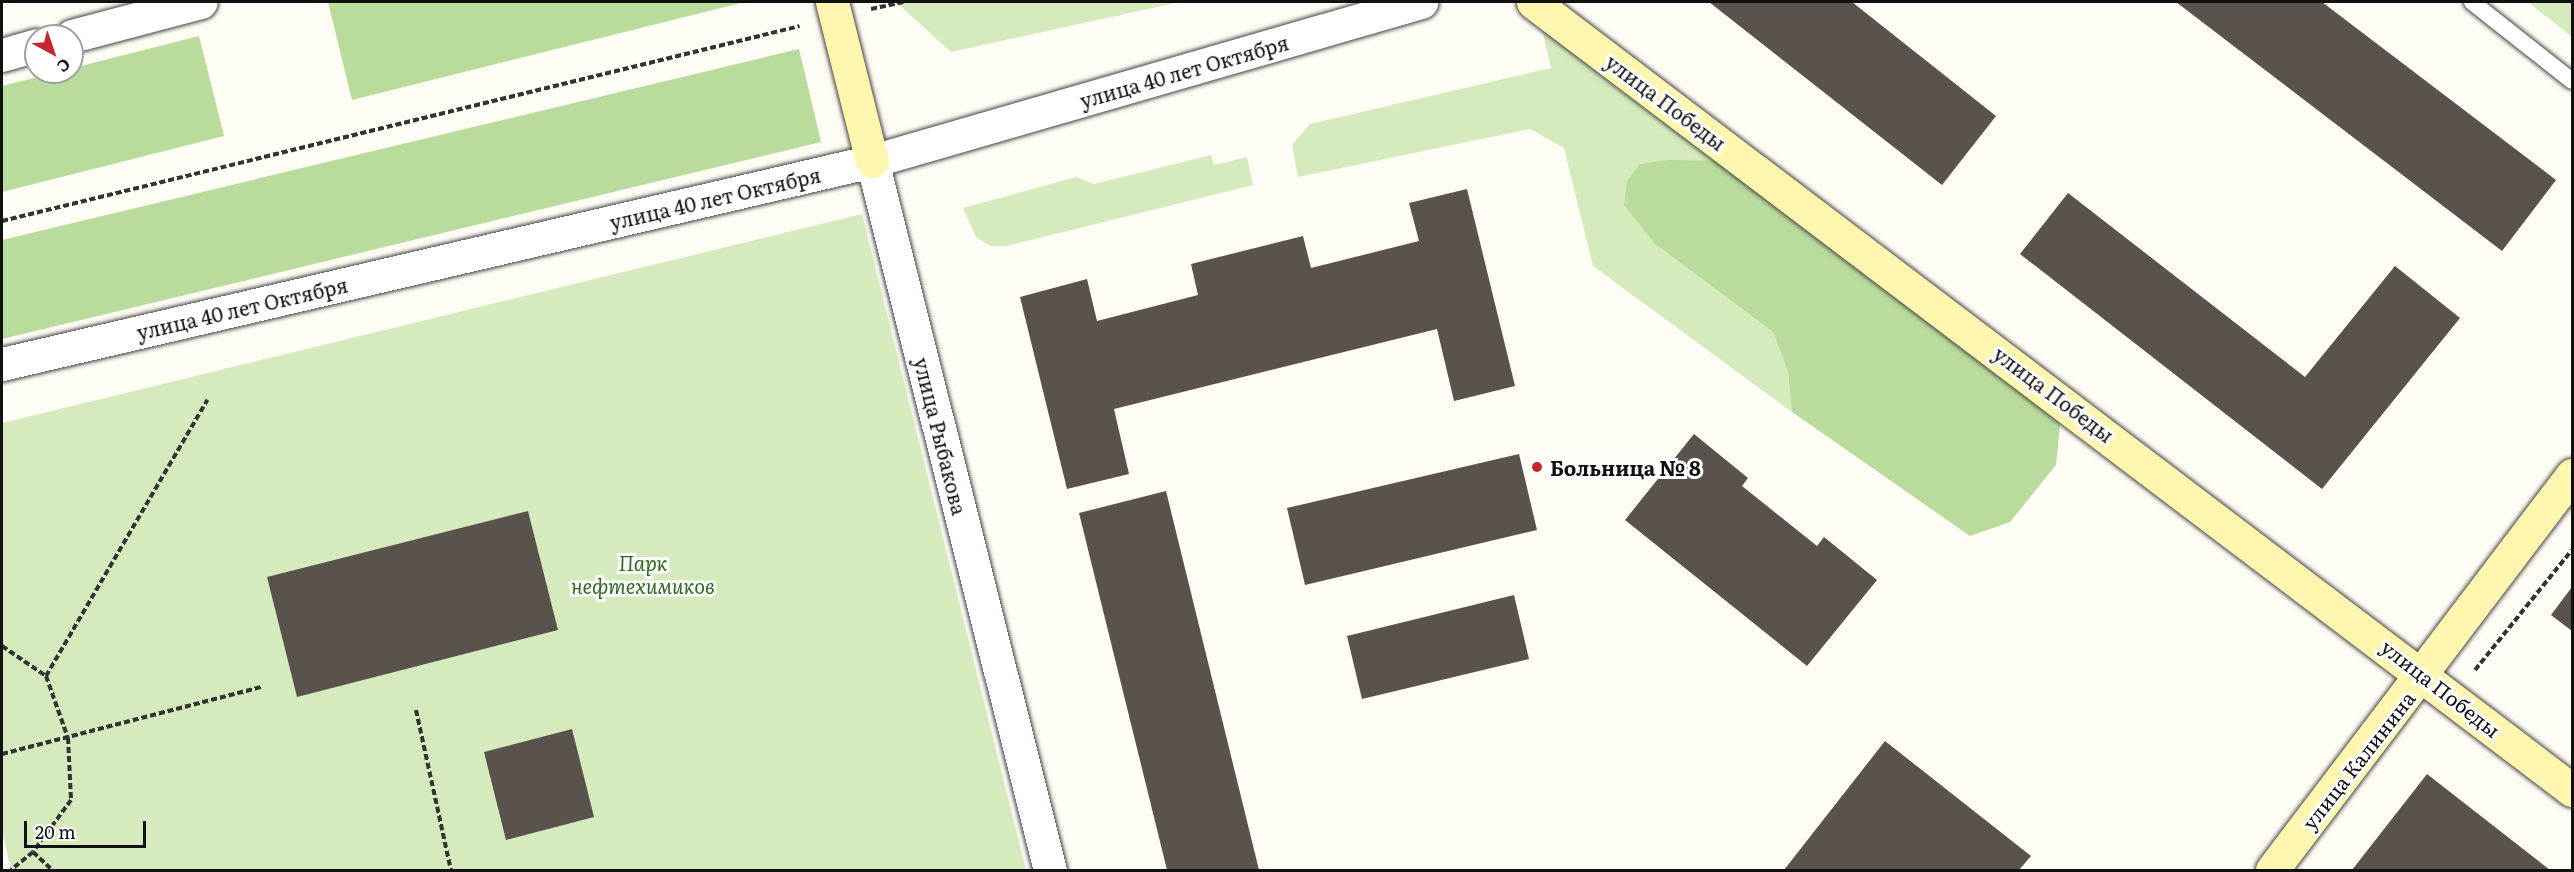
<!DOCTYPE html>
<meta charset="utf-8">
<style>
body{margin:0}
#map{position:relative;width:2574px;height:872px;overflow:hidden;background:#fffdf5;font-family:Literata,serif}
div>[style]{position:absolute}
[style*='--x']{left:calc(var(--x)*1px);top:calc(var(--y)*1px);width:calc(var(--w)*1px);rotate:calc(var(--a)*1deg)}
.green>*{inset:0;background:#d5ebbd}
.forest>*{inset:0;background:#b9dc9c}
.building>*{inset:0;background:#5a524d}
.path>*{height:4px;margin-top:-2px;transform-origin:0;background:repeating-linear-gradient(90deg,#333 0 6px,transparent 0 9px)}
.roads{filter:drop-shadow(0 0 2px #444) drop-shadow(0 0 2px #444)}
.lane>*{height:16px;margin:-8px;padding:0 8px;transform-origin:8px;border-radius:8px;background:#fff}
.street>*{height:33px;margin:-16.5px;padding:0 16.5px;transform-origin:16.5px;border-radius:16.5px;background:#fff}
.secondary>*{height:33px;margin:-16.5px;padding:0 16.5px;transform-origin:16.5px;border-radius:16.5px;background:#fff6b0}
.dots>*{width:16px;height:16px;translate:-50% -50%;box-sizing:border-box;border:3px solid #fff;border-radius:50%}
span{translate:-50% -50%;white-space:nowrap;text-align:center;line-height:1.15;-webkit-text-stroke:6px #fff;paint-order:stroke}
.street-label{font-size:20px;color:#111}
.poi-label{font-size:20px;color:#111;font-weight:700}
.left{translate:0 -50%;text-align:left}
.park-label{font-size:20px;color:#2f6b1f;font-style:italic}
.frame{position:absolute;inset:0;border:3px solid #111;pointer-events:none}
.north{position:absolute;left:24px;top:24px;width:60px;height:60px;box-sizing:border-box;background:#fff;border:2px solid #a0a0a0;border-radius:50%;rotate:140deg;font-size:16px;font-weight:700;line-height:24px;text-align:center;color:#111}
.north::after{content:'';display:block;margin:auto;width:21px;height:27px;background:#c4262e;clip-path:polygon(50% 0,100% 100%,50% 72%,0 100%)}
.scale{position:absolute;left:24px;top:821px;width:122px;height:27px;box-sizing:border-box;border:3px solid #111;border-top:0;padding-left:8px;font-size:18px;line-height:21px;white-space:nowrap;color:#111;-webkit-text-stroke:4px #fff;paint-order:stroke}
</style>
<div id="map">
<div class="green">
<i style="clip-path:polygon(896px 2px,1180px 2px,951px 52px)"></i>
<i style="clip-path:polygon(2528px 2px,2572px 2px,2572px 37px)"></i>
<i style="clip-path:polygon(1542px 29px,1731px 161px,1655px 244px,1773px 332px,1788px 372px,1792px 412px,1593px 266px,1564px 148px,1530px 129px,1298px 177px,1292px 145px,1310px 124px,1551px 68px)"></i>
<i style="clip-path:polygon(1211px 155px,1214px 165px,1247px 157px,1253px 185px,1007px 246px,991px 246px,976px 237px,963px 208px,1076px 177px,1094px 184px)"></i>
<i style="clip-path:polygon(862px 214px,1026px 870px,11px 870px,2px 830px,2px 423px)"></i>
</div>
<div class="forest">
<i style="clip-path:polygon(328px 2px,741px 2px,741px 3px,352px 100px)"></i>
<i style="clip-path:polygon(199px 36px,224px 136px,2px 192px,2px 86px)"></i>
<i style="clip-path:polygon(799px 49px,821px 142px,2px 339px,2px 240px)"></i>
<i style="clip-path:polygon(1670px 160px,1731px 161px,2060px 424px,2056px 465px,2010px 522px,1970px 536px,1792px 412px,1788px 372px,1773px 332px,1655px 244px,1624px 205px,1627px 181px,1640px 164px)"></i>
</div>
<div class="building">
<i style="clip-path:polygon(1709px 2px,1852px 2px,1996px 116px,1942px 185px)"></i>
<i style="clip-path:polygon(2176px 2px,2322px 2px,2556px 180px,2502px 251px)"></i>
<i style="clip-path:polygon(1467px 189px,1515px 386px,1454px 401px,1437px 329px,1114px 409px,1129px 474px,1067px 489px,1020px 297px,1087px 279px,1097px 321px,1198px 295px,1191px 264px,1303px 236px,1311px 268px,1419px 241px,1409px 203px)"></i>
<i style="clip-path:polygon(2068px 193px,2305px 377px,2395px 266px,2460px 318px,2322px 489px,2020px 254px)"></i>
<i style="clip-path:polygon(1694px 434px,1748px 478px,1742px 486px,1817px 546px,1824px 537px,1877px 580px,1807px 666px,1625px 520px)"></i>
<i style="clip-path:polygon(1519px 454px,1537px 530px,1305px 585px,1287px 508px)"></i>
<i style="clip-path:polygon(1166px 491px,1259px 870px,1167px 870px,1079px 513px)"></i>
<i style="clip-path:polygon(528px 511px,558px 630px,297px 697px,267px 577px)"></i>
<i style="clip-path:polygon(2572px 587px,2572px 631px,2551px 615px)"></i>
<i style="clip-path:polygon(1514px 595px,1529px 659px,1362px 699px,1347px 636px)"></i>
<i style="clip-path:polygon(572px 729px,594px 817px,506px 840px,484px 752px)"></i>
<i style="clip-path:polygon(1885px 741px,2031px 856px,2019px 870px,1784px 870px)"></i>
<i style="clip-path:polygon(2427px 774px,2550px 870px,2352px 870px)"></i>
</div>
<div class="path">
<i style="--x:871;--y:9;--w:33;--a:-12"></i>
<i style="--x:2;--y:221;--w:821;--a:-13.73"></i>
<i style="--x:2;--y:646;--w:53;--a:34.3"></i>
<i style="--x:46;--y:676;--w:66;--a:70.5"></i>
<i style="--x:68;--y:738;--w:62;--a:87.2"></i>
<i style="--x:71;--y:800;--w:64;--a:126.2"></i>
<i style="--x:33;--y:852;--w:28;--a:141"></i>
<i style="--x:2475;--y:670;--w:154;--a:-51.1"></i>
<i style="--x:46;--y:676;--w:320;--a:-59.7"></i>
<i style="--x:416;--y:710;--w:164;--a:77.7"></i>
<i style="--x:2;--y:754;--w:268;--a:-14.5"></i>
<i style="--x:33;--y:852;--w:26;--a:43"></i>
</div>
<div class="roads">
<div class="lane">
<i style="--x:2472;--y:2;--w:127;--a:38.3"></i>
</div>
<div class="street">
<i style="--x:72;--y:36;--w:133;--a:-14.8"></i>
<i style="--x:2;--y:55;--w:35;--a:-16"></i>
<i style="--x:872;--y:161;--w:731;--a:75.91"></i>
<i style="--x:2;--y:364;--w:893;--a:-13.13"></i>
<i style="--x:872;--y:161;--w:572;--a:-16.15"></i>
</div>
<div class="secondary">
<i style="--x:832;--y:2;--w:164;--a:75.9"></i>
<i style="--x:1533;--y:2;--w:1304;--a:37.18"></i>
<i style="--x:2272;--y:870;--w:496;--a:-52.8"></i>
</div>
</div>
<div class="dots">
<i style="left:1537px;top:467px;background:#c4262e"></i>
</div>
<div class="street-label">
<span style="left:1184px;top:71px;rotate:-16deg">улица 40 лет Октября</span>
<span style="left:1666px;top:102px;rotate:37deg">улица Победы</span>
<span style="left:715px;top:198px;rotate:-13deg">улица 40 лет Октября</span>
<span style="left:242px;top:308px;rotate:-13deg">улица 40 лет Октября</span>
<span style="left:2054px;top:394px;rotate:37deg">улица Победы</span>
<span style="left:941px;top:436px;rotate:76deg">улица Рыбакова</span>
<span style="left:2441px;top:688px;rotate:38deg">улица Победы</span>
<span style="left:2358px;top:760px;rotate:-52deg">улица Калинина</span>
</div>
<div class="poi-label">
<span class="left" style="left:1550px;top:467px">Больница № 8</span>
</div>
<div class="park-label">
<span style="left:643px;top:574px">Парк<br>нефтехимиков</span>
</div>
<div class="frame"></div>
<div class="north">С</div>
<div class="scale">20 m</div>
</div>
